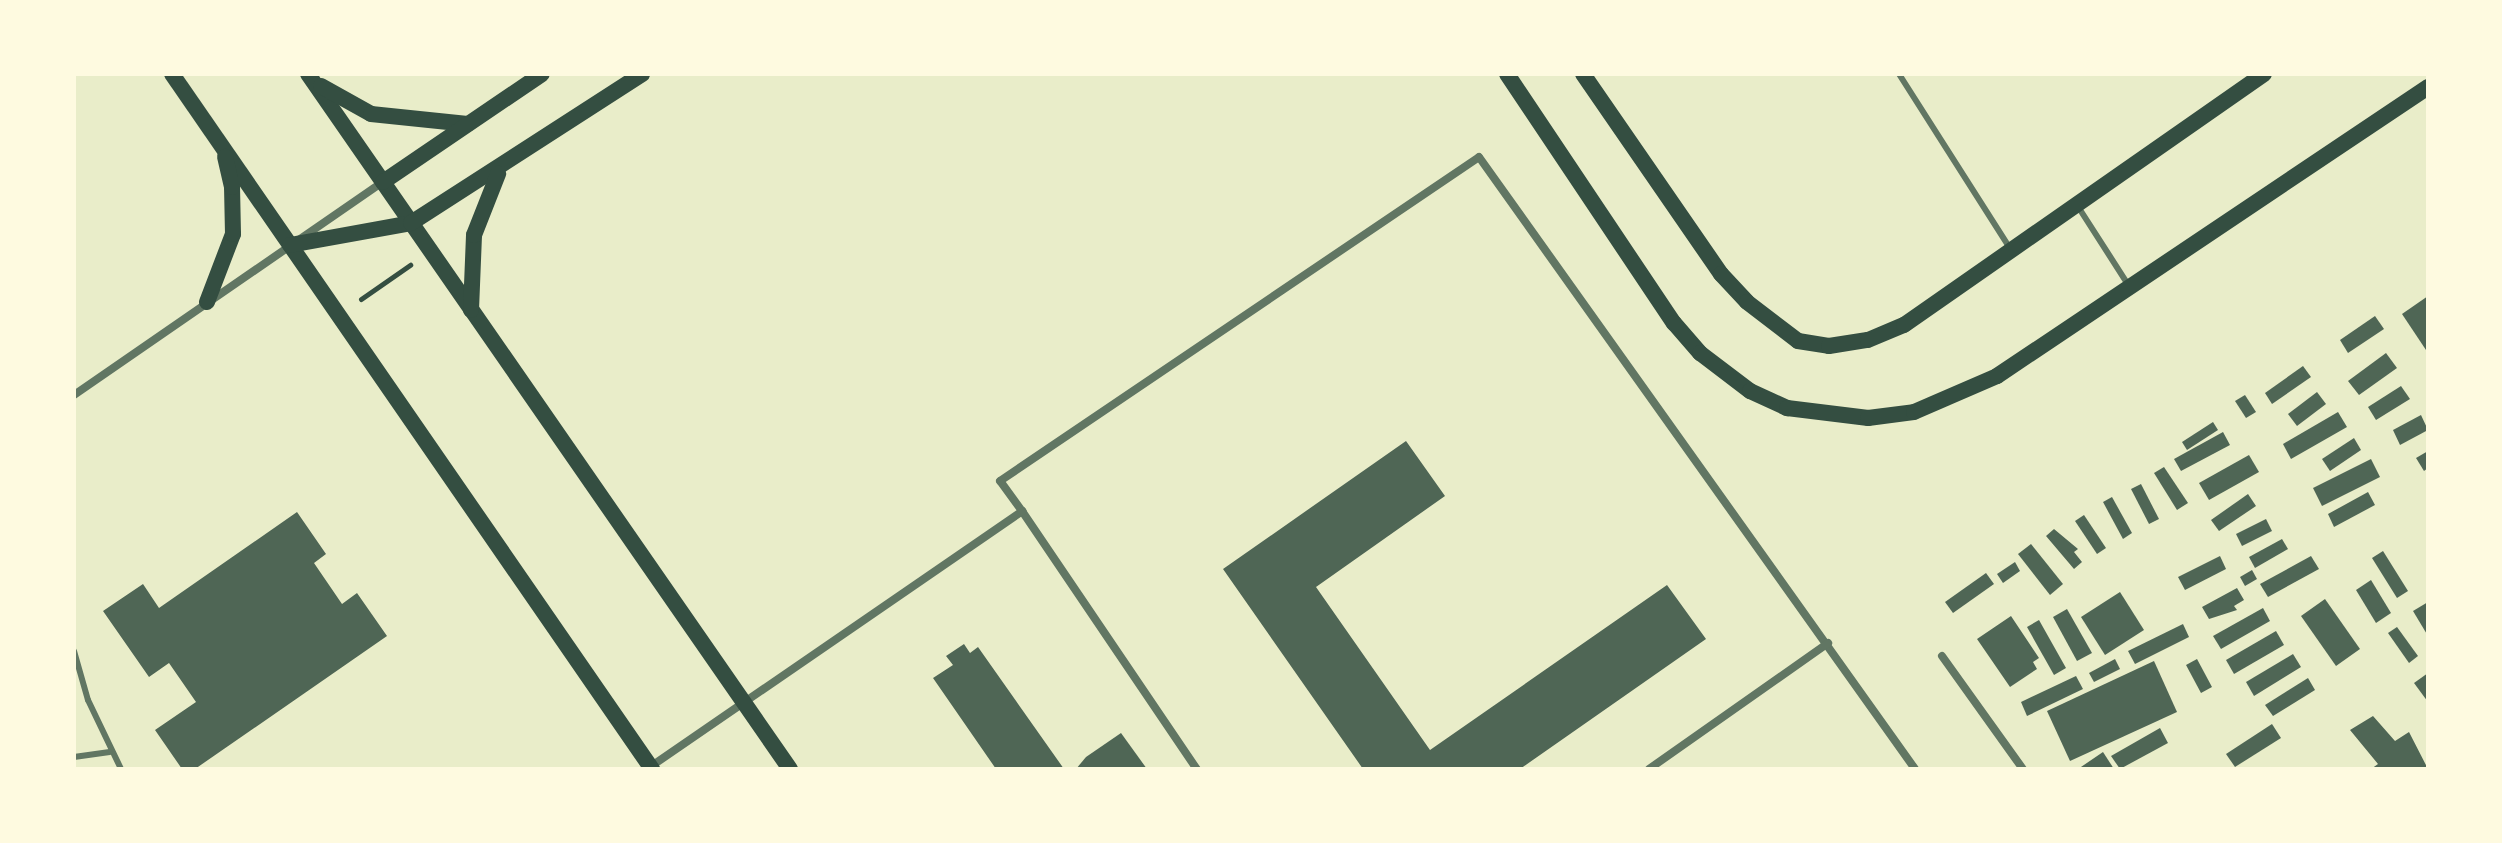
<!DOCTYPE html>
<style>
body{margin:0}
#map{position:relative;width:2502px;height:843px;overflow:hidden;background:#e9edc9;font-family:Cabin,sans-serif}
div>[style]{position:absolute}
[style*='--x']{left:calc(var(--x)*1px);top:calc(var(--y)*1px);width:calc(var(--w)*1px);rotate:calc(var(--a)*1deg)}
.building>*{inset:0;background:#4f6655}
.path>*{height:5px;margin:-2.5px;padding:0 2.5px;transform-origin:2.5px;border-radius:2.5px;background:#344e41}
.service>*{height:6px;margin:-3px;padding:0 3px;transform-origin:3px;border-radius:3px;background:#617663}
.minor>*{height:8px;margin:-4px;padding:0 4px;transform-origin:4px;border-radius:4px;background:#617663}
.secondary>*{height:16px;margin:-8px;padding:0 8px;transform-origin:8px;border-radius:8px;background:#344e41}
span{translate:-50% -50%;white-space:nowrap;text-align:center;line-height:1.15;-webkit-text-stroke:6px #fefae0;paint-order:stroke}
.frame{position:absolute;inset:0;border:76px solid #fefae0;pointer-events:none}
</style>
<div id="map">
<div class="building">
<i style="clip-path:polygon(2428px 296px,2428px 353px,2402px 314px)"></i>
<i style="clip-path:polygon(2375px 316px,2384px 329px,2348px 353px,2340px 340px)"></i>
<i style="clip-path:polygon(2386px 353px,2397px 368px,2359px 395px,2348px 381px)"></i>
<i style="clip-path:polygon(2303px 366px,2311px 377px,2272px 404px,2265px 393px)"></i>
<i style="clip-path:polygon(2401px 386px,2410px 399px,2376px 420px,2368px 407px)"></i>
<i style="clip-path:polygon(2317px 392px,2326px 404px,2297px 426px,2288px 414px)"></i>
<i style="clip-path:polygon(2245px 395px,2256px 412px,2246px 418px,2235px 401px)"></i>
<i style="clip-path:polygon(2338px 412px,2347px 427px,2291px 459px,2283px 444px)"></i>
<i style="clip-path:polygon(2421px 415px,2428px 430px,2400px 445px,2393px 430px)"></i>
<i style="clip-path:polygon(2213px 422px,2218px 430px,2187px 450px,2182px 442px)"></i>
<i style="clip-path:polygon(2223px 432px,2230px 445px,2181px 471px,2174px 459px)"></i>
<i style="clip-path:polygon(2354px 438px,2361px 450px,2330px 471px,2322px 459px)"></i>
<i style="clip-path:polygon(1406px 441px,1445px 496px,1316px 587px,1430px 750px,1667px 585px,1706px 639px,1520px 769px,1363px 769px,1223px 569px)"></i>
<i style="clip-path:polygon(2428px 451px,2428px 468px,2424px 471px,2416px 458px)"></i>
<i style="clip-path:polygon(2249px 455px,2259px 472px,2209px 500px,2199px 483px)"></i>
<i style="clip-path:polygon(2371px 459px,2380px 477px,2322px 506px,2313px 488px)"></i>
<i style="clip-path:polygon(2164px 467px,2188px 503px,2177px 510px,2154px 473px)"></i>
<i style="clip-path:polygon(2141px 484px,2159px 519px,2149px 524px,2131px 489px)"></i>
<i style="clip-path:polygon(2368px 492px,2375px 505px,2334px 527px,2328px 514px)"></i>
<i style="clip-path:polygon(2248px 494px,2256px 506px,2219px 531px,2211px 520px)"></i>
<i style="clip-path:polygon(2112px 497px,2132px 533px,2123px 539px,2103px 502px)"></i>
<i style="clip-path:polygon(297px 512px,326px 554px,314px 563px,342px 604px,357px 593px,387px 636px,195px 769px,182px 769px,155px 730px,196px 702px,169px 663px,149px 677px,103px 611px,143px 584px,159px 608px)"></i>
<i style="clip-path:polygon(2084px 515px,2106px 548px,2097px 554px,2075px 521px)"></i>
<i style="clip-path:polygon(2266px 519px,2272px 531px,2242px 546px,2236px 534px)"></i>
<i style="clip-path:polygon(2054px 529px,2078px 549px,2074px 552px,2082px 562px,2074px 569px,2046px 536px)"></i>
<i style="clip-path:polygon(2282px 539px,2288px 549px,2255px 568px,2249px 557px)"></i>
<i style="clip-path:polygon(2031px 544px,2063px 584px,2050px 595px,2018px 554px)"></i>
<i style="clip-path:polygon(2383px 551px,2408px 591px,2397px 598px,2372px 558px)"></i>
<i style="clip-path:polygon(2220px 556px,2226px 569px,2185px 590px,2178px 577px)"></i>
<i style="clip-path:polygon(2311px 556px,2319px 569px,2268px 597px,2260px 584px)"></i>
<i style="clip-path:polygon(2015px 562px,2020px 571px,2003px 583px,1997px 574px)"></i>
<i style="clip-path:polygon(2252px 570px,2257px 579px,2245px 586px,2240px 577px)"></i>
<i style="clip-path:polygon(1986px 573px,1994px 584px,1953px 613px,1945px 602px)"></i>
<i style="clip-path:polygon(2371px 580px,2391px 613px,2376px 623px,2356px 590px)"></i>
<i style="clip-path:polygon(2237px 588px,2244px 600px,2234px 606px,2237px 610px,2209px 619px,2202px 607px)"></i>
<i style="clip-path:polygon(2120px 592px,2144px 630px,2105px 655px,2081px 617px)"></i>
<i style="clip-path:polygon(2325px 599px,2360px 649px,2336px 666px,2301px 616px)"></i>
<i style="clip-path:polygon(2428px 602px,2428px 636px,2413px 611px)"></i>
<i style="clip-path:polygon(2263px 608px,2270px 621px,2221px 649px,2213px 636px)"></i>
<i style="clip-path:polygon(2067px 609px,2092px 653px,2077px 661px,2053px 617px)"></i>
<i style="clip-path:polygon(2011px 616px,2039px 658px,2033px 662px,2037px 669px,2010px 687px,1977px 639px)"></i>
<i style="clip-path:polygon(2039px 620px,2066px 668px,2054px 675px,2027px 627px)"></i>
<i style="clip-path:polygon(2183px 624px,2189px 637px,2135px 664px,2128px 651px)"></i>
<i style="clip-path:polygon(2397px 627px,2418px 656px,2409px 663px,2388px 633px)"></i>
<i style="clip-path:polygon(2276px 631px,2284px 645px,2234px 674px,2226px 660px)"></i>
<i style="clip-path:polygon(964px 644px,970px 653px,978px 647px,1064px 769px,996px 769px,933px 678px,953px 665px,946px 656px)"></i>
<i style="clip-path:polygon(2293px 654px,2301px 667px,2254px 696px,2246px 682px)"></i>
<i style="clip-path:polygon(2115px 659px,2120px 669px,2094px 682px,2089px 673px)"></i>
<i style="clip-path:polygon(2197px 659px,2212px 687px,2201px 693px,2186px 665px)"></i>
<i style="clip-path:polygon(2154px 661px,2177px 712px,2070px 761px,2047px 711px)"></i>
<i style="clip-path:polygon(2428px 673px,2428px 702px,2414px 683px)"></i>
<i style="clip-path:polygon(2076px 676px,2083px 689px,2027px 716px,2021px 702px)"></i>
<i style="clip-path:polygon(2308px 678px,2315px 690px,2273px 716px,2265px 705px)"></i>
<i style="clip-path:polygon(2373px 716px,2395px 741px,2409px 732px,2428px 769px,2371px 769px,2378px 764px,2350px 730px)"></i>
<i style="clip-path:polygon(2272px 724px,2281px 738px,2235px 767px,2226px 754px)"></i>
<i style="clip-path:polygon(2160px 728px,2168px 743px,2120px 769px,2111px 756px)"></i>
<i style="clip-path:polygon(1121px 733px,1147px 769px,1076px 769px,1086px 757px)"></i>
<i style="clip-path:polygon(2103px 752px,2114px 769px,2078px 769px)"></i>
</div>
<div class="path">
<i style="--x:361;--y:299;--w:60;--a:-34.8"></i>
</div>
<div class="service">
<i style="--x:1899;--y:74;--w:209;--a:57.5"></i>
<i style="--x:2077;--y:205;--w:96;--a:57.3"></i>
<i style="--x:74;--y:651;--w:51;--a:74.1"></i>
<i style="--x:88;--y:700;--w:76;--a:64.4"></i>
<i style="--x:74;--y:757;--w:36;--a:-8"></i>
</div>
<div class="minor">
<i style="--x:74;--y:395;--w:375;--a:-34.6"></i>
<i style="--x:1022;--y:511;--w:312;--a:55.9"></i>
<i style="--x:1942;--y:656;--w:139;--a:54.4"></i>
<i style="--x:650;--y:767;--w:452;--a:-34.5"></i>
<i style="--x:1022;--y:511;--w:37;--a:-126"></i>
<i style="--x:1000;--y:481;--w:578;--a:-34.07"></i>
<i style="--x:1479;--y:157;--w:751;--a:54.53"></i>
<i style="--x:1649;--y:769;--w:219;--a:-35.1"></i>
</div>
<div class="secondary">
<i style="--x:172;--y:74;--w:845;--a:55.37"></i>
<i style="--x:308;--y:74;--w:846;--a:55.26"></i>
<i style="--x:1507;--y:74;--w:300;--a:56.2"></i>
<i style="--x:1674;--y:323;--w:40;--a:49"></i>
<i style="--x:1700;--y:353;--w:63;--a:37.2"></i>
<i style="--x:1750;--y:391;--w:41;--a:24.7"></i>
<i style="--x:1787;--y:408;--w:82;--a:7"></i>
<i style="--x:1868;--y:418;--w:46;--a:-7.4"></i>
<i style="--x:1914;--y:412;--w:90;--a:-23.4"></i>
<i style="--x:1997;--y:376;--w:519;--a:-33.84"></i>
<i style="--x:1583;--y:74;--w:243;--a:55.4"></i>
<i style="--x:1721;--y:274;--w:38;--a:47"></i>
<i style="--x:1747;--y:302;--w:64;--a:37.4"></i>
<i style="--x:1798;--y:341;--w:31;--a:9"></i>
<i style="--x:1829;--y:346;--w:39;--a:-9"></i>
<i style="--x:1868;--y:340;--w:39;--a:-23"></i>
<i style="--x:1904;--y:325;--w:439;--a:-34.9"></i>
<i style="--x:321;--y:86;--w:57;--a:29.2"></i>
<i style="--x:371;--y:114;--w:97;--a:5.9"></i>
<i style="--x:383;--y:182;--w:192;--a:-34.2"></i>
<i style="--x:290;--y:245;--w:123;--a:-10.3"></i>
<i style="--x:411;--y:223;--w:275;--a:-32.8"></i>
<i style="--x:207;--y:302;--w:73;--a:-69.1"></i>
<i style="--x:233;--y:234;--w:47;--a:-91.2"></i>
<i style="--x:232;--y:187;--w:31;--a:-103"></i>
<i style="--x:471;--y:310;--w:75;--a:-87.7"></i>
<i style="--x:474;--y:235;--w:66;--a:-68.5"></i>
</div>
<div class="frame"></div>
</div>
